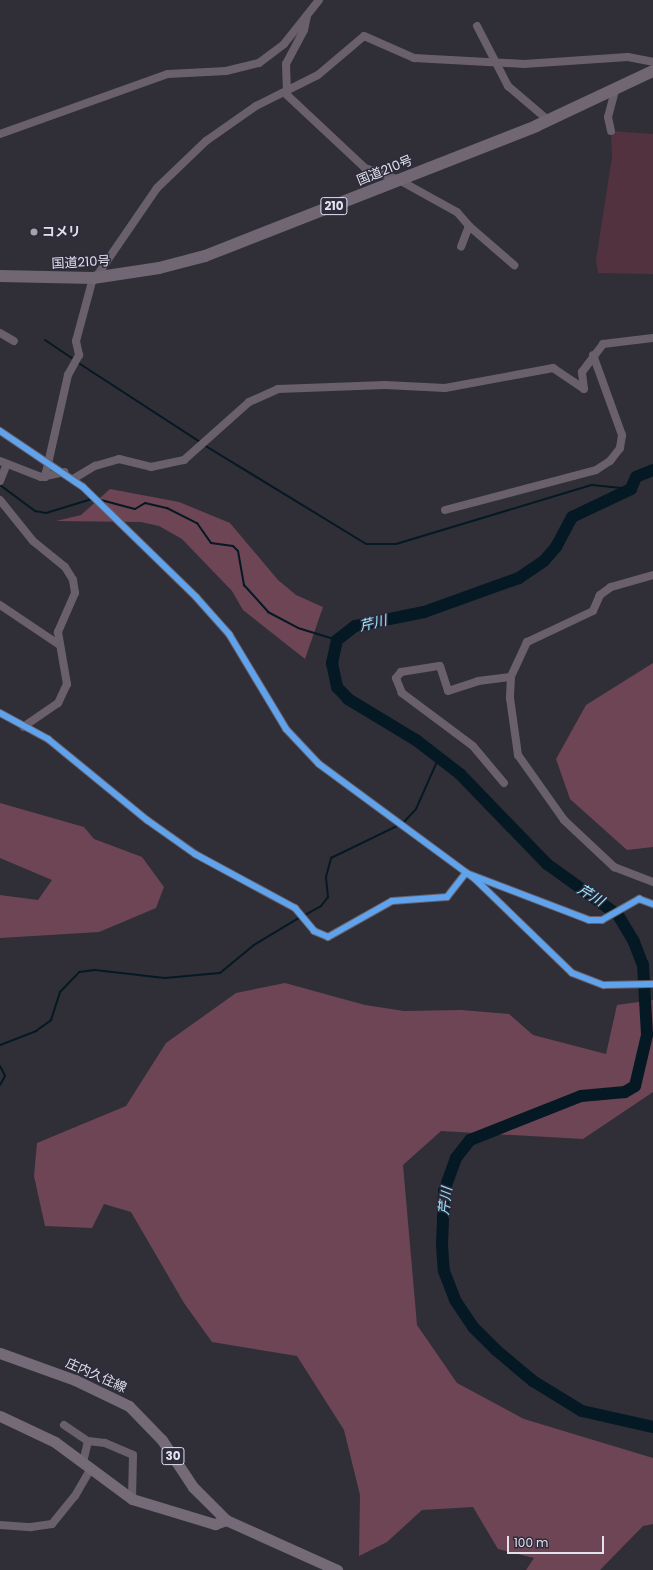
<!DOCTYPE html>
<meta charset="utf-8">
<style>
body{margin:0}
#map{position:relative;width:653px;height:1570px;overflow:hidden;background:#302f38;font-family:Poppins,"Noto Sans JP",sans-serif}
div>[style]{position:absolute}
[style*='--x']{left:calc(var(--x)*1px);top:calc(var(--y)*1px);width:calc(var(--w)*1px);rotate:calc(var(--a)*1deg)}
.green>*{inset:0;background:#53323f}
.forest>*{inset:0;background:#6d4555}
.stream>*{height:2px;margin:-1px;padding:0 1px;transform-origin:1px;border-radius:1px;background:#041923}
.river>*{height:12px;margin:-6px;padding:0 6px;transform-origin:6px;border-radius:6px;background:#041923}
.minor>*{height:8px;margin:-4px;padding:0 4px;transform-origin:4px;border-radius:4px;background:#69606b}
.major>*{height:11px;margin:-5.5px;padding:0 5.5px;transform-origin:5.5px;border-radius:5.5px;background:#746a78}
.highway>*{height:12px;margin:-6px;padding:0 6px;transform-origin:6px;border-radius:6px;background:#716674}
.cycleway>*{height:6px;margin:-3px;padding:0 3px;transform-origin:3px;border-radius:3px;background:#60a3ed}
.dots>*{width:11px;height:11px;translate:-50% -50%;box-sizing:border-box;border:2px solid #2d2b3c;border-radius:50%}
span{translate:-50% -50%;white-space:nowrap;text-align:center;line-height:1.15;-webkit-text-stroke:3px #2d2b3c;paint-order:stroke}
.shield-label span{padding:1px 3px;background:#2d2b3c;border:1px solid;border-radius:3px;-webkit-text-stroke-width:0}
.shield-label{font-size:12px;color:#e2e2ed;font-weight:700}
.street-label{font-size:13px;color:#e2e2ed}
.poi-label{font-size:13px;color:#e2e2ed;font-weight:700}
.left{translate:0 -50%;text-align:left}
.water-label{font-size:14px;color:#9de4fd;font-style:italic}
.scale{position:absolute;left:507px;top:1536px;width:97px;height:18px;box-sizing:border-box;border:2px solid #e2e2ed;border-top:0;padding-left:5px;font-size:12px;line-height:14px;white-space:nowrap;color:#e2e2ed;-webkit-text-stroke:3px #2d2b3c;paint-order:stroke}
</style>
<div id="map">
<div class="green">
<i style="clip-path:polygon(611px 131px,653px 134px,653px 274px,598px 273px,596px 260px,612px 157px)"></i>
</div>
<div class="forest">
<i style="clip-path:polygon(110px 489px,179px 502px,230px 523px,278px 580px,296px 595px,323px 607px,305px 659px,243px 610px,232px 591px,182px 539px,159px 526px,141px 522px,56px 521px,81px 515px)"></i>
<i style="clip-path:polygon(653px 663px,653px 847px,627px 850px,570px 799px,556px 759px,586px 705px)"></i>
<i style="clip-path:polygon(0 803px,84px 827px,94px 839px,142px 857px,164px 887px,156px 908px,99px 932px,0 938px,0 895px,38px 900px,52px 880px,0 858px)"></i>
<i style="clip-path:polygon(285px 983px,365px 1005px,404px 1011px,461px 1010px,509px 1014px,533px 1035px,606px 1054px,617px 1005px,653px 1000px,653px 1092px,583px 1139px,441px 1131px,403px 1165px,417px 1325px,457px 1383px,524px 1419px,653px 1458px,653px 1524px,643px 1526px,600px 1570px,526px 1570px,534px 1558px,498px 1549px,473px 1507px,422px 1510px,387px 1542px,359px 1556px,360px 1495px,344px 1430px,297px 1356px,212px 1342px,184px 1303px,131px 1212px,104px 1204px,92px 1228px,45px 1226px,34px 1176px,37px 1143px,126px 1106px,166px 1043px,236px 993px)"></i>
</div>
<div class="stream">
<i style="--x:45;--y:340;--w:34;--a:34"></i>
<i style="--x:77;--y:362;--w:147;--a:33"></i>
<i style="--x:204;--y:445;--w:190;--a:31.4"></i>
<i style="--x:366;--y:544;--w:30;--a:0"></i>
<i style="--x:396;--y:544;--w:205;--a:-16.8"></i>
<i style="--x:592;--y:485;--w:39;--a:6"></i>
<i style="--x:0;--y:485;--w:44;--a:36.6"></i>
<i style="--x:35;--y:511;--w:11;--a:10"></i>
<i style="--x:46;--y:513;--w:48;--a:-16.9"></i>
<i style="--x:101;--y:500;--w:35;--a:15"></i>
<i style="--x:135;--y:509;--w:12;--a:-31"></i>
<i style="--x:145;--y:503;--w:23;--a:13"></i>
<i style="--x:167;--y:508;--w:34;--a:27"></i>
<i style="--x:197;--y:523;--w:24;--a:55"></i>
<i style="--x:211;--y:543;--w:22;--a:8"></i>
<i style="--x:233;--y:546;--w:7;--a:45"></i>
<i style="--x:238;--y:551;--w:35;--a:80"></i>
<i style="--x:244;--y:585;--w:36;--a:48"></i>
<i style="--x:268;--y:612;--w:34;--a:28"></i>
<i style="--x:298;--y:628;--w:41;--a:17.1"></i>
<i style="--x:403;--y:823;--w:19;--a:-47"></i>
<i style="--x:416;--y:809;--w:57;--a:-66.1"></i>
<i style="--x:303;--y:916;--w:21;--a:-29"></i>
<i style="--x:321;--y:906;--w:11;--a:-52"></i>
<i style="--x:328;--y:897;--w:20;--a:-96"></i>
<i style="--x:326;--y:877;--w:20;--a:-75"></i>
<i style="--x:331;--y:858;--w:76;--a:-25.9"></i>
<i style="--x:0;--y:1045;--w:39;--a:-21"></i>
<i style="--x:36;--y:1031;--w:19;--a:-36"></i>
<i style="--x:51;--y:1020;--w:29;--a:-72"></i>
<i style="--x:60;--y:992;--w:28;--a:-46"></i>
<i style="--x:79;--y:972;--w:16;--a:-7"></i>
<i style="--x:95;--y:970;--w:70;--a:6.5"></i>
<i style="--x:165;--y:978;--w:55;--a:-5.2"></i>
<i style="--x:220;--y:973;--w:44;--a:-39.5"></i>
<i style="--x:254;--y:945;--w:52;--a:-31"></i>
<i style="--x:0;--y:1066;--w:11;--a:63"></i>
<i style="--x:5;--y:1076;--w:10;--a:119"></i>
</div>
<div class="river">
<i style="--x:653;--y:470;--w:18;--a:158"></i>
<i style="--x:636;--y:477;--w:13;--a:113"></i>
<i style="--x:631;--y:489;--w:65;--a:154.6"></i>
<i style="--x:572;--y:517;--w:34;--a:118"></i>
<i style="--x:556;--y:547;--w:18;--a:131"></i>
<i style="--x:544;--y:561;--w:30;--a:146"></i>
<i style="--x:519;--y:578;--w:101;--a:160.3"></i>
<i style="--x:424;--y:612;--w:70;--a:168.5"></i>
<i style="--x:355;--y:626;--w:23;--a:142"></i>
<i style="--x:337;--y:640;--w:24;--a:102"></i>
<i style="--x:332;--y:663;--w:25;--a:78"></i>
<i style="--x:337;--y:687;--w:16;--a:47"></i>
<i style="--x:348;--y:699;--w:79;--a:31.1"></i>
<i style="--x:416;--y:740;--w:56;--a:37.7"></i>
<i style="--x:460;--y:774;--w:125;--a:46"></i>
<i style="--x:547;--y:864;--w:87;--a:35.7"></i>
<i style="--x:618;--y:915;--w:31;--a:59"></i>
<i style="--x:634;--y:942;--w:25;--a:69"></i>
<i style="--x:643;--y:965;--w:70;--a:86.7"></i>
<i style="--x:647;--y:1035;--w:52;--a:103.2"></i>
<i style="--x:635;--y:1086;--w:12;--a:149"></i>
<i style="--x:625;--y:1092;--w:44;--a:174.8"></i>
<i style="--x:581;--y:1096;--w:119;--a:158.4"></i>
<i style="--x:470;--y:1140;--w:23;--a:128"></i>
<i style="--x:456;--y:1158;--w:35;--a:110"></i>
<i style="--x:444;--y:1191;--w:54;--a:92.1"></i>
<i style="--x:442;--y:1245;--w:26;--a:86"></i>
<i style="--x:444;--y:1271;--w:31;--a:69"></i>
<i style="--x:455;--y:1300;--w:32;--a:56"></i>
<i style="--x:473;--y:1327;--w:33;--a:45"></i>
<i style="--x:496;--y:1350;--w:48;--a:40"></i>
<i style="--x:533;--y:1381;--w:57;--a:31.5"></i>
<i style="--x:582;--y:1411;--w:73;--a:12.7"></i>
</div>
<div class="minor">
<i style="--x:307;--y:16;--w:14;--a:102"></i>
<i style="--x:304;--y:30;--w:38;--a:118"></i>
<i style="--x:286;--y:64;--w:31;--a:88"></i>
<i style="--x:287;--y:95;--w:107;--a:43.1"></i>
<i style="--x:365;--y:168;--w:36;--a:19"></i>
<i style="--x:399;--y:180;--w:66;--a:28.9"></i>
<i style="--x:457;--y:212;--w:18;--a:49"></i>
<i style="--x:469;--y:226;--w:22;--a:111"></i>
<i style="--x:477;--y:26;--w:68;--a:62.7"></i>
<i style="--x:508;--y:86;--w:54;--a:40.5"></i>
<i style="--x:611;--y:131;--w:14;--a:-102"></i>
<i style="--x:608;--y:117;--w:28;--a:-75"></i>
<i style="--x:0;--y:134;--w:178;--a:-19.7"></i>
<i style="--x:168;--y:74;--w:58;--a:-3"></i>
<i style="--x:226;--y:71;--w:34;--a:-14"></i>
<i style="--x:259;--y:63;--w:31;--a:-37"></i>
<i style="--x:284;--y:44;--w:56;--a:-51.5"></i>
<i style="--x:469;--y:226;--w:60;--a:40.9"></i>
<i style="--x:96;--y:277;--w:108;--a:-55.6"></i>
<i style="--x:157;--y:188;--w:68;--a:-43.8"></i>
<i style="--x:206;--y:141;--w:61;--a:-35"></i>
<i style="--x:256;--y:106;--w:69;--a:-26.6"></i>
<i style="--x:318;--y:75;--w:60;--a:-40.3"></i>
<i style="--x:364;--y:36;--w:55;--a:23.7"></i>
<i style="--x:414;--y:58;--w:110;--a:3.1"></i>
<i style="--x:524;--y:64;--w:104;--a:-3.9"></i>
<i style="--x:628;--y:57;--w:25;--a:11"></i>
<i style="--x:0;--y:333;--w:16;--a:30"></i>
<i style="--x:0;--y:431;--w:100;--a:34"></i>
<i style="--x:83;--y:487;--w:158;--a:44.2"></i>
<i style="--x:196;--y:597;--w:50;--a:48.3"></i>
<i style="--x:229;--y:634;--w:111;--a:59"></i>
<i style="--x:286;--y:729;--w:48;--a:46.7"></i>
<i style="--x:319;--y:764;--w:194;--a:36.4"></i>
<i style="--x:475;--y:879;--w:135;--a:44.1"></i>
<i style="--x:572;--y:973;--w:34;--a:21"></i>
<i style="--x:604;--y:985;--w:49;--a:-1.2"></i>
<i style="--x:0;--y:461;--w:44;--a:21.3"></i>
<i style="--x:41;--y:477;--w:24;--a:-12"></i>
<i style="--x:45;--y:477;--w:105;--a:-77.3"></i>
<i style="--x:68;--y:375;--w:23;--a:-61"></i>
<i style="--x:79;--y:355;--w:14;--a:-102"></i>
<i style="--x:76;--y:341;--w:65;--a:-74.9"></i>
<i style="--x:73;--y:479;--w:26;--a:-31"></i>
<i style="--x:95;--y:466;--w:25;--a:-16"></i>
<i style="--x:119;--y:459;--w:33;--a:14"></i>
<i style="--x:151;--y:467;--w:34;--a:-12"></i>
<i style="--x:184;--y:460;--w:87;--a:-41.7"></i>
<i style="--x:249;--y:402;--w:32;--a:-24"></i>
<i style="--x:278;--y:389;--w:107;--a:-2.1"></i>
<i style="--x:385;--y:385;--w:60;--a:2.9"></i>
<i style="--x:445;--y:388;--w:110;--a:-10.5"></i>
<i style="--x:553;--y:368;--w:37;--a:34"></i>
<i style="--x:584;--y:389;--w:17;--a:-97"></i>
<i style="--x:582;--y:372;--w:35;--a:-53"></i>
<i style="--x:603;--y:344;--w:50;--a:-6.8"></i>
<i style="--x:0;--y:481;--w:18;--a:-68"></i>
<i style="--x:0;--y:500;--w:53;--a:51.2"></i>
<i style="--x:33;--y:541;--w:41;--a:39.1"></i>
<i style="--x:65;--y:567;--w:15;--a:58"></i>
<i style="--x:73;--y:580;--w:13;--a:81"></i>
<i style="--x:75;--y:593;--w:43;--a:113.6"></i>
<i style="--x:58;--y:632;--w:53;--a:80.2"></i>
<i style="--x:67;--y:684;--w:21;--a:115"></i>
<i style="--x:58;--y:703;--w:42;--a:145.6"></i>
<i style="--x:445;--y:510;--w:156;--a:-14.8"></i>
<i style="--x:596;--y:470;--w:17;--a:-33"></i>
<i style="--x:610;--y:461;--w:16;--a:-52"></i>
<i style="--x:620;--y:448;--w:13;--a:-81"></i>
<i style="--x:622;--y:435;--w:85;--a:-109.9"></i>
<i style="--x:653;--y:575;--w:44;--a:164.1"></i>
<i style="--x:611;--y:587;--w:14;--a:144"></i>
<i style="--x:600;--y:595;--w:17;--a:114"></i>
<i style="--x:593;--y:611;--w:73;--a:154.8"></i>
<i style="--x:527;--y:642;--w:38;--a:115"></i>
<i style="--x:511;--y:677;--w:21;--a:93"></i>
<i style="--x:510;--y:698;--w:58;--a:82"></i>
<i style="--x:518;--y:755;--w:80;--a:54.7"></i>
<i style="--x:564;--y:820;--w:69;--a:43.2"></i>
<i style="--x:614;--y:867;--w:42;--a:21"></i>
<i style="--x:0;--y:605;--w:70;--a:33.9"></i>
<i style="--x:0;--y:713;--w:55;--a:28.4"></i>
<i style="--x:48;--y:739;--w:128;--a:39.3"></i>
<i style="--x:147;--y:820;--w:59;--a:35.3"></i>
<i style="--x:195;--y:854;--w:114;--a:28.4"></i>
<i style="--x:295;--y:908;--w:30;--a:50"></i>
<i style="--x:314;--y:931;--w:15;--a:23"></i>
<i style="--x:328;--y:937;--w:73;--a:-29.4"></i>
<i style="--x:392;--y:901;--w:55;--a:-4.2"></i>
<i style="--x:447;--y:897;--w:31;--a:-52"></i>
<i style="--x:466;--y:873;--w:132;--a:20.9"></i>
<i style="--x:589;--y:920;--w:13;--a:0"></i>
<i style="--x:602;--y:920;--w:43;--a:-29.6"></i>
<i style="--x:639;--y:899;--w:15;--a:20"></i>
<i style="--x:504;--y:783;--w:48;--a:-130"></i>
<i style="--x:473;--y:746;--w:89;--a:-143.3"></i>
<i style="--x:402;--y:693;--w:16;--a:-112"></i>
<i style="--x:396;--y:678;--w:8;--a:-50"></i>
<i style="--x:401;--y:672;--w:39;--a:-9"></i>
<i style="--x:440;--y:666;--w:26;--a:72"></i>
<i style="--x:448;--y:691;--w:32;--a:-18"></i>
<i style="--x:478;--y:681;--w:33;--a:-7"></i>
<i style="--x:64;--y:1425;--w:29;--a:34"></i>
<i style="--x:88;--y:1441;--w:22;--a:103"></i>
<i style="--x:88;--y:1441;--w:17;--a:7"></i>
<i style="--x:105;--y:1443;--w:30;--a:23"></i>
<i style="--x:133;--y:1455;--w:44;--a:91.3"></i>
<i style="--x:0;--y:1525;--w:31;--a:4"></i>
<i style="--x:31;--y:1527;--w:21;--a:-8"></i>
<i style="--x:52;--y:1524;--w:36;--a:-51"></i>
<i style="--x:75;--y:1496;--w:32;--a:-60"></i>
</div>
<div class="major">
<i style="--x:0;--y:1353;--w:80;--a:19.8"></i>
<i style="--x:75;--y:1380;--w:60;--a:25.7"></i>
<i style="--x:129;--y:1406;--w:47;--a:45.9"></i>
<i style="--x:162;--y:1440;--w:56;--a:56.6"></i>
<i style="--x:193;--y:1487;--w:47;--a:45"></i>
<i style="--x:226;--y:1520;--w:122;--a:24.2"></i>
<i style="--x:0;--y:1416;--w:61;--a:25.3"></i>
<i style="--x:55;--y:1442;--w:96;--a:36.5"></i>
<i style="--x:132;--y:1499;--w:87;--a:16.8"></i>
<i style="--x:215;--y:1524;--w:12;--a:-20"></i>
</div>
<div class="highway">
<i style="--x:0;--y:276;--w:93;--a:1.2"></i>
<i style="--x:93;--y:278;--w:67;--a:-8.6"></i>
<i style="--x:159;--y:268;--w:48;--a:-14.6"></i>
<i style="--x:205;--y:256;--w:356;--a:-21.4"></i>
<i style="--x:536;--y:126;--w:129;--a:-25.2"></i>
</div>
<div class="cycleway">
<i style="--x:0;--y:431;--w:100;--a:34"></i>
<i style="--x:83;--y:487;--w:158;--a:44.2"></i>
<i style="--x:196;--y:597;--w:50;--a:48.3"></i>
<i style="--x:229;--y:634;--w:111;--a:59"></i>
<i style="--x:286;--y:729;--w:48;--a:46.7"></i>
<i style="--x:319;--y:764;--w:194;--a:36.4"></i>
<i style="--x:475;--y:879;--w:135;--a:44.1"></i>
<i style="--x:572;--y:973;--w:34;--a:21"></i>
<i style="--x:604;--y:985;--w:49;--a:-1.2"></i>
<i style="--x:0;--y:713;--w:55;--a:28.4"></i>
<i style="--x:48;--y:739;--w:128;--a:39.3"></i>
<i style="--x:147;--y:820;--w:59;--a:35.3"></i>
<i style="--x:195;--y:854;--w:114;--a:28.4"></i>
<i style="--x:295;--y:908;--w:30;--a:50"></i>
<i style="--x:314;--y:931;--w:15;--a:23"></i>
<i style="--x:328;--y:937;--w:73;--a:-29.4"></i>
<i style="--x:392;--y:901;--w:55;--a:-4.2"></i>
<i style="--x:447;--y:897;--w:31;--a:-52"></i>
<i style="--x:466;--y:873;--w:132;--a:20.9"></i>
<i style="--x:589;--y:920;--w:13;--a:0"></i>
<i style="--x:602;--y:920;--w:43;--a:-29.6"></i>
<i style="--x:639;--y:899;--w:15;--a:20"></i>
</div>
<div class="dots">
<i style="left:34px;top:232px;background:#a4a3ae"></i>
</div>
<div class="shield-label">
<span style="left:334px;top:206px">210</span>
<span style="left:173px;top:1456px">30</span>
</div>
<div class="street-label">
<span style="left:385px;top:171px;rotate:-22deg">国道210号</span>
<span style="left:81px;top:263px;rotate:-3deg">国道210号</span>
<span style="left:96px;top:1376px;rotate:24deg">庄内久住線</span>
</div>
<div class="poi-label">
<span class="left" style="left:42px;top:232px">コメリ</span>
</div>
<div class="water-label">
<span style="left:373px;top:623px;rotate:-13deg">芹川</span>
<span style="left:591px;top:895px;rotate:31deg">芹川</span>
<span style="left:445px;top:1201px;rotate:-83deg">芹川</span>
</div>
<div class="scale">100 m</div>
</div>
